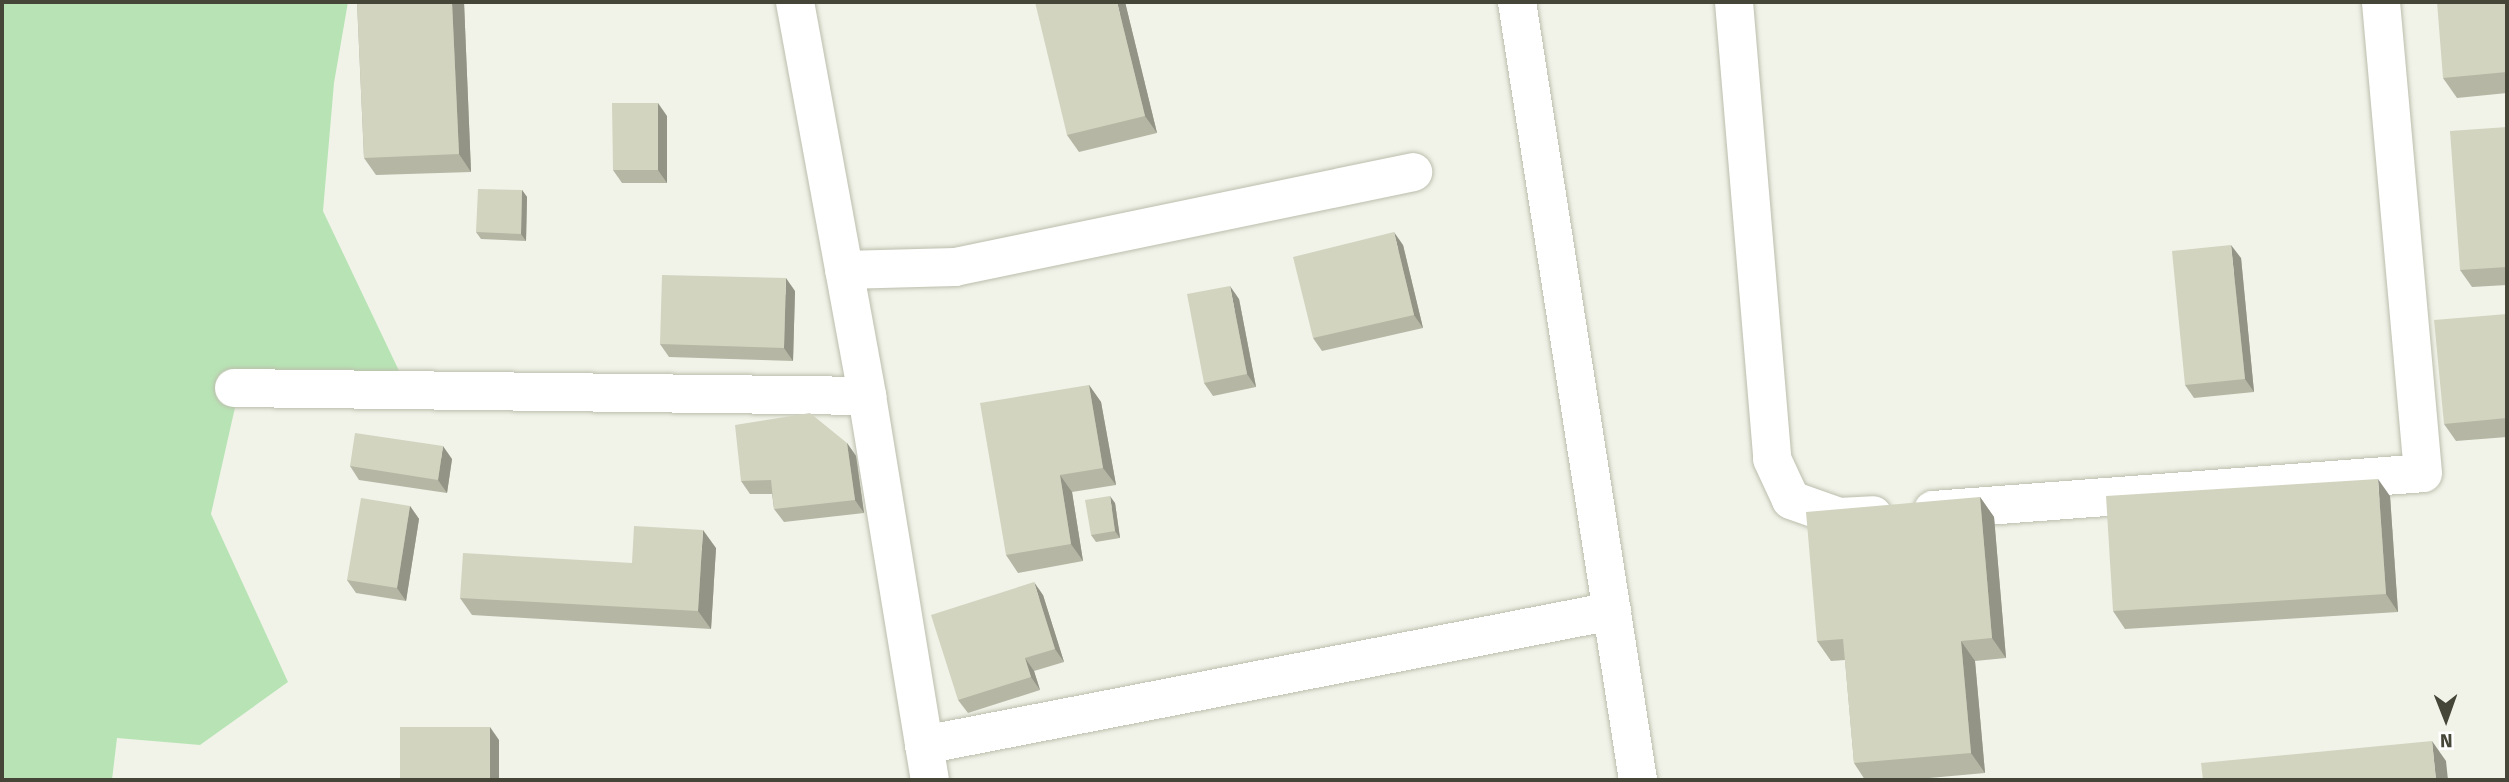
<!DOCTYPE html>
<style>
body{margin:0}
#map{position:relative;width:2509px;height:782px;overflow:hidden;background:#f1f3e9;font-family:"Fira Sans",sans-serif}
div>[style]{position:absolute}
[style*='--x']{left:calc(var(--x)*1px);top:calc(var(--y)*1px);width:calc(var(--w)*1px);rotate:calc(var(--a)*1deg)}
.green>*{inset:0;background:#b8e4b5}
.roads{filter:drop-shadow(0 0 2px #bbbeac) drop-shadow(0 0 2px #bbbeac)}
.minor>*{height:38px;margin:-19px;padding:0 19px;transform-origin:19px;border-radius:19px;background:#fff}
.wall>*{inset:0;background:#b5b6a4}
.shaded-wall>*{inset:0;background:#939486}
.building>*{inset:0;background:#d2d4bf}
span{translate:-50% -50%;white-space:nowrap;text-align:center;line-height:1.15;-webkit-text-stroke:7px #fff;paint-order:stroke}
.frame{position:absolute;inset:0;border:4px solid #454638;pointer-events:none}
.north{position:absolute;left:2411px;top:684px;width:70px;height:70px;-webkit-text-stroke:5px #fff;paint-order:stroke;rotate:179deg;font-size:19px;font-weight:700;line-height:28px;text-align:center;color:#454638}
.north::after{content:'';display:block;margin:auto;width:24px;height:32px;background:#454638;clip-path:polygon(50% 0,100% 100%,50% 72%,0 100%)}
</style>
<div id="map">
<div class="green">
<i style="clip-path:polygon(2px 2px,348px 2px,334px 83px,323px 211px,401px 375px,236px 403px,211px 514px,288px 682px,200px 745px,117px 738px,112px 780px,2px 780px)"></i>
</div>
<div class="roads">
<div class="minor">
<i style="--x:795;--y:2;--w:401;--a:79.6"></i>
<i style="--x:867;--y:396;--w:389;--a:80.7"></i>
<i style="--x:1517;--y:2;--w:787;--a:81.16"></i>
<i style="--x:1734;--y:2;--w:459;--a:85.2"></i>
<i style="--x:1772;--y:459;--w:45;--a:65.1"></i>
<i style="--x:1791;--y:500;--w:51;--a:19.5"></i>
<i style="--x:1839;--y:517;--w:34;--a:-3"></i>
<i style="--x:844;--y:270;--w:111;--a:-1.5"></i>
<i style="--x:955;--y:267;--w:468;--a:-11.7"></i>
<i style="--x:234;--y:388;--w:633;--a:0.72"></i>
<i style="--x:1933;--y:510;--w:491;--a:-4.3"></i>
<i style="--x:2423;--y:473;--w:473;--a:-95.1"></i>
<i style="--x:924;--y:745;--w:701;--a:-11.02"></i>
</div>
</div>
<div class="wall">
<i style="clip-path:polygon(357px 2px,464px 2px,471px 172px,376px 175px,364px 158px)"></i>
<i style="clip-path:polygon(1125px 2px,1157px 133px,1079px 152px,1067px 135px)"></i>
<i style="clip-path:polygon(2507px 2px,2507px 93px,2457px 98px,2443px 78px)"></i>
<i style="clip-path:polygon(667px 116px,667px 183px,622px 183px,613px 170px)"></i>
<i style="clip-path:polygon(2507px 127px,2507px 285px,2472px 287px,2460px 270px)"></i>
<i style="clip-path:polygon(522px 190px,527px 197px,526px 241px,481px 239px,476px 232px)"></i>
<i style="clip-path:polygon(1403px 245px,1423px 328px,1322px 351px,1313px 338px)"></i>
<i style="clip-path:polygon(2241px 258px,2254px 392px,2194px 398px,2185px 385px)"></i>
<i style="clip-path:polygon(795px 291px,793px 361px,669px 357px,660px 344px)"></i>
<i style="clip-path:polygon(1239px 299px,1256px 387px,1213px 396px,1204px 383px)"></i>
<i style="clip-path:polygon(2507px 314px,2507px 437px,2456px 441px,2444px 424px)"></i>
<i style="clip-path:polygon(1089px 385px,1101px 402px,1116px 485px,1072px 492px,1083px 561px,1018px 573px,1006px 555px)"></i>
<i style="clip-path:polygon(847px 443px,856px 456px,864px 513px,784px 522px,774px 509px,772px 494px,750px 494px,741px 481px)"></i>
<i style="clip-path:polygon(452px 459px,447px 493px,359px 480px,350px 466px)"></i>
<i style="clip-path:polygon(2390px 496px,2398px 612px,2125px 629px,2113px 611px)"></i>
<i style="clip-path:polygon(1980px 497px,1994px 517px,2006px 658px,1975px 661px,1985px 773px,1907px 780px,1865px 780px,1854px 763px,1845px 660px,1831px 661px,1817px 641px)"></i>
<i style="clip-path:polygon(1115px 503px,1120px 538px,1096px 542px,1091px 535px)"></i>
<i style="clip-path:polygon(410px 506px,419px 519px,406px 601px,356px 593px,347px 580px)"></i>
<i style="clip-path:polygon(716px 548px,711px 629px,472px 615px,460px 598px,632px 563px)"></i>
<i style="clip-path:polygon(1043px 595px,1064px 662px,1034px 671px,1040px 690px,968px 713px,958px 700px)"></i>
</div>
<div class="shaded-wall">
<i style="clip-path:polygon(452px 2px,464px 2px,471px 172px,459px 154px)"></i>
<i style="clip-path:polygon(1117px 2px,1125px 2px,1157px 133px,1145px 116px)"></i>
<i style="clip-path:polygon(658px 103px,667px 116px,667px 183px,658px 170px)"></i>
<i style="clip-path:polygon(522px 190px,527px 197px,526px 241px,521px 234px)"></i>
<i style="clip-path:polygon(1394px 232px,1403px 245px,1423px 328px,1414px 315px)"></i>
<i style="clip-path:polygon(2231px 245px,2241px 258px,2254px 392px,2245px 379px)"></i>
<i style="clip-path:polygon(786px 278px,795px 291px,793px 361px,784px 348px)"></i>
<i style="clip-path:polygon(1230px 286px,1239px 299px,1256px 387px,1247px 374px)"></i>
<i style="clip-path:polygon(1089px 385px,1101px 402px,1116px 485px,1103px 468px)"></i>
<i style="clip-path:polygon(847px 443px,856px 456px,864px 513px,855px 500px)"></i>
<i style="clip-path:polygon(443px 446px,452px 459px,447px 493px,438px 480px)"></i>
<i style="clip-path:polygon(1060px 475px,1072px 492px,1083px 561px,1071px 544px)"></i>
<i style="clip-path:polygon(2378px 479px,2390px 496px,2398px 612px,2386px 594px)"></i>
<i style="clip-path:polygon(1110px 496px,1115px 503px,1120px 538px,1115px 531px)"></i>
<i style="clip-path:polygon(1980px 497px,1994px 517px,2006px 658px,1992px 638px)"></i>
<i style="clip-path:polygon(410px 506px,419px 519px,406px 601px,397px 588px)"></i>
<i style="clip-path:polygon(703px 530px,716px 548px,711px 629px,698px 611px)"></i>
<i style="clip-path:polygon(1034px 582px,1043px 595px,1064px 662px,1055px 649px)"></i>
<i style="clip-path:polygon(1961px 641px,1975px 661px,1985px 773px,1971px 753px)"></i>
<i style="clip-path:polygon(1025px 658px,1034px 671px,1040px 690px,1031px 677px)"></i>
<i style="clip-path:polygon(490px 727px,499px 740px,499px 780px,490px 780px)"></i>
<i style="clip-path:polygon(2432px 741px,2446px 761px,2448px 780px,2436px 780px)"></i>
</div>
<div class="building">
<i style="clip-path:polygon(357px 2px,452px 2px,459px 154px,364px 158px)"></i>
<i style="clip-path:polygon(1035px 2px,1117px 2px,1145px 116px,1067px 135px)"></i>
<i style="clip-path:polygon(2437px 2px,2507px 2px,2507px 72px,2443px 78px)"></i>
<i style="clip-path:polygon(612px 103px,658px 103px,658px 170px,613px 170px)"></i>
<i style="clip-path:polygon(2507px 127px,2507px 267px,2460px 270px,2450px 131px)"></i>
<i style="clip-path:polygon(478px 189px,522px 190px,521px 234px,476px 232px)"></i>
<i style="clip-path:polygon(1394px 232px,1414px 315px,1313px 338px,1293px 257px)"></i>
<i style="clip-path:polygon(2231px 245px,2245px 379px,2185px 385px,2172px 251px)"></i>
<i style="clip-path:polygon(662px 275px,786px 278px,784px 348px,660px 344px)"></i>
<i style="clip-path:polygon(1230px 286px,1247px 374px,1204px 383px,1187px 294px)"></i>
<i style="clip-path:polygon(2507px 314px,2507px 418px,2444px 424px,2434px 320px)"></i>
<i style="clip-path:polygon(1089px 385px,1103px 468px,1060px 475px,1071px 544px,1006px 555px,980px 403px)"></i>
<i style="clip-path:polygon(810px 413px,847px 443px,855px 500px,774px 509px,771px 480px,741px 481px,735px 425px)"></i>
<i style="clip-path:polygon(355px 433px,443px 446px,438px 480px,350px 466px)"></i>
<i style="clip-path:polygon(2378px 479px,2386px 594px,2113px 611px,2106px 496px)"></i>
<i style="clip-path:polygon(1110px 496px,1115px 531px,1091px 535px,1085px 500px)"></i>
<i style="clip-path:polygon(1980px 497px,1992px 638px,1961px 641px,1971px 753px,1854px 763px,1843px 639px,1817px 641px,1806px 512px)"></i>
<i style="clip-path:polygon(361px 498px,410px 506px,397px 588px,347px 580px)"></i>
<i style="clip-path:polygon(634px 526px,703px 530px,698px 611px,460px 598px,463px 553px,632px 563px)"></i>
<i style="clip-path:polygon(1034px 582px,1055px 649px,1025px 658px,1031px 677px,958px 700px,931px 615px)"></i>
<i style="clip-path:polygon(400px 727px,490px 727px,490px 780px,400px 780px)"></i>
<i style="clip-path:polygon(2432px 741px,2436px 780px,2203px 780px,2201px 763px)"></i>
</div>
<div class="frame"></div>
<div class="north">N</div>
</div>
